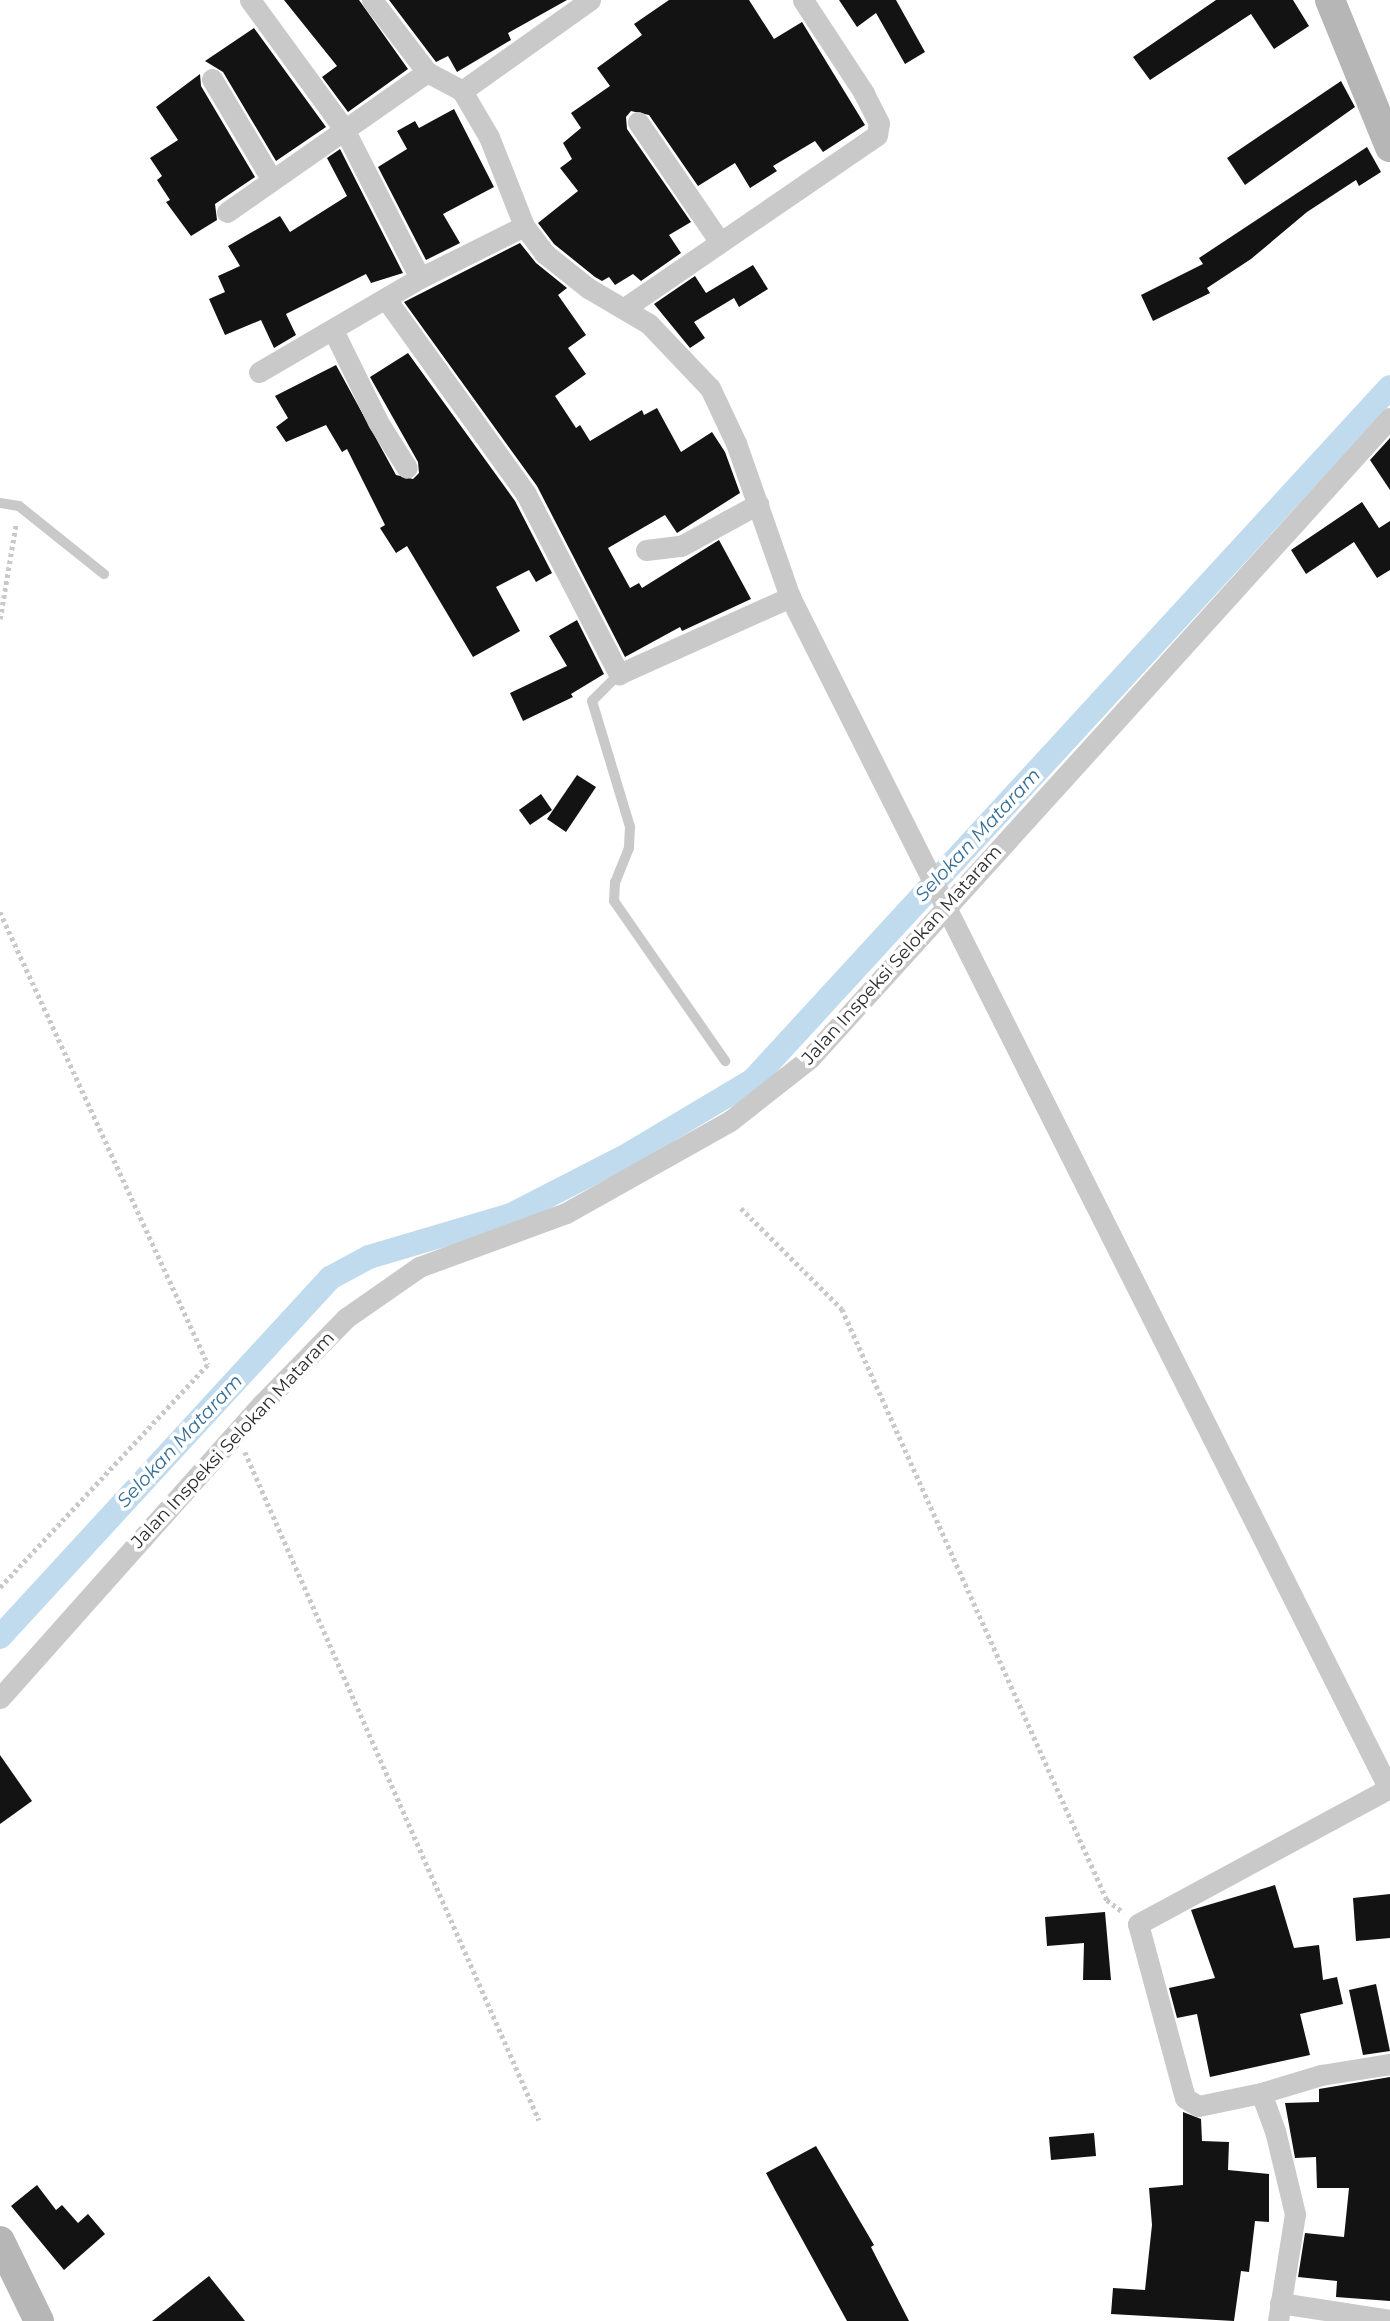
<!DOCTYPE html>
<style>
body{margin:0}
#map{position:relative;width:1390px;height:2321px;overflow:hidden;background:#fff;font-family:Montserrat,sans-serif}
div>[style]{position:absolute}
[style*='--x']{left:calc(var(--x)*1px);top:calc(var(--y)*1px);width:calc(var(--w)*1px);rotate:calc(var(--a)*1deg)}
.canal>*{height:24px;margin:-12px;padding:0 12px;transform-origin:12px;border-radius:12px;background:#c1dbee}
.building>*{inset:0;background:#131313}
.path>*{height:4.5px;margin-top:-2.25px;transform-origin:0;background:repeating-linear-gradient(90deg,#c9c9c9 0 3.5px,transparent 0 7px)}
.service>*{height:10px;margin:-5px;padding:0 5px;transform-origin:5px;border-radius:5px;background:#c9c9c9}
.minor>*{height:21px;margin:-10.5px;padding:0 10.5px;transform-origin:10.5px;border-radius:10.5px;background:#c9c9c9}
.secondary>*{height:30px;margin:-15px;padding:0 15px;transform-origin:15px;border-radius:15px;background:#b6b6b6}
span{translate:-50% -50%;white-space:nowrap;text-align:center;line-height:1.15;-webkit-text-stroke:7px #fff;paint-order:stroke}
.street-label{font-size:18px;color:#2c2c2c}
.water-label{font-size:19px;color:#336c95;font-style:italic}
</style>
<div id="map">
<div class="canal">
<i style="--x:0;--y:1637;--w:488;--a:-47.4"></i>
<i style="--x:330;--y:1278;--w:44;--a:-28.3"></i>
<i style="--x:369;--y:1257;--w:148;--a:-16.5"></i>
<i style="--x:511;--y:1215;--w:127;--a:-27.2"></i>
<i style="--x:624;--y:1157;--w:150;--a:-30.8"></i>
<i style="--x:753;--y:1080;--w:941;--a:-47.41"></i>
</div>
<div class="building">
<i style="clip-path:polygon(284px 0,359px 0,408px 69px,348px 112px,322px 77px,337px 66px)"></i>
<i style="clip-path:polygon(389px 0,567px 0,508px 33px,511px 40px,457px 72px,448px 56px,436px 62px)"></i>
<i style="clip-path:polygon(669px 0,749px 0,774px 39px,802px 22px,865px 125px,823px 152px,815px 141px,773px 166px,777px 171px,750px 188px,735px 163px,698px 186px,649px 115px,631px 111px,626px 117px,627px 129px,691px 222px,669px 235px,681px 253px,641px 281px,633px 274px,615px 285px,609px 277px,602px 281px,595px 277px,554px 244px,538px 223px,578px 191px,560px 168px,572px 159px,563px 143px,581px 128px,571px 113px,610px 86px,597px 68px,642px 35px,634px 24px)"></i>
<i style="clip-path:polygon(839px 0,896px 0,925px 52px,905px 64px,876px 13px,857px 27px)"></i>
<i style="clip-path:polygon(1216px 0,1293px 0,1309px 26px,1274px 49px,1251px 14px,1150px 80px,1133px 57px)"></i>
<i style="clip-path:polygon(254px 28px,326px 127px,276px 161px,223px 72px,205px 61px)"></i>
<i style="clip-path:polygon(200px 74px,201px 86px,255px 177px,215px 204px,217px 220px,191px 236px,166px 202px,170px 200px,157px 180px,162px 176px,150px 158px,178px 140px,156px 107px)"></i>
<i style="clip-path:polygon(1341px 81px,1355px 107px,1245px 185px,1227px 158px)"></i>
<i style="clip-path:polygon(454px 109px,494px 187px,443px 214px,460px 243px,426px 260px,378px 167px,407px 149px,397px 131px,415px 121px,419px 128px)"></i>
<i style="clip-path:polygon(1367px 147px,1381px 172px,1359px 186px,1356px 180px,1307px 212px,1251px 259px,1207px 288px,1210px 293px,1153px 321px,1141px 295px,1203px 264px,1199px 258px)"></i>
<i style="clip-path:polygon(340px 149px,403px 273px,371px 283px,366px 274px,286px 314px,296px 335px,274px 348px,261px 320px,225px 335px,209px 299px,225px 292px,218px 276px,240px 266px,228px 246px,280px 216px,290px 232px,347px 196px,327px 158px)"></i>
<i style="clip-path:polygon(520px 243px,536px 263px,567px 288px,558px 295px,586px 335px,568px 348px,586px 374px,555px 396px,576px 428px,580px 425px,590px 441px,642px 410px,644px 415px,657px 408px,681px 452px,712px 432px,725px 452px,740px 493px,677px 533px,665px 515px,608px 548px,630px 588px,639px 583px,642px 588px,719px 540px,751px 599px,682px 631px,680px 627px,625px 657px,537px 486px,404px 302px)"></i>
<i style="clip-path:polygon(753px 265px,768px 289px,739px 307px,734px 298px,694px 322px,705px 338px,690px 348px,654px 304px,695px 276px,706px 293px)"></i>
<i style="clip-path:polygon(408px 353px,515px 501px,552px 573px,536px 582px,529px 570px,496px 587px,520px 631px,473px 657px,407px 546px,396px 553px,380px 528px,385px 525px,347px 449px,342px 452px,326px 425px,286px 442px,276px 427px,288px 418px,275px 396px,336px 365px,396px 475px,413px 479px,419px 473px,418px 462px,370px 377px)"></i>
<i style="clip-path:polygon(1390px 438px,1390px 490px,1370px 460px)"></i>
<i style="clip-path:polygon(1362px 502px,1379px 528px,1390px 521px,1390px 570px,1377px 578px,1354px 542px,1306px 574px,1291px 550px)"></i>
<i style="clip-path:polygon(577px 620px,604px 674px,571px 694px,573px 697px,523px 721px,510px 693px,567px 666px,549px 636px)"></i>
<i style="clip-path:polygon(577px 775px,596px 787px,566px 832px,547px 819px)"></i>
<i style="clip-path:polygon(541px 794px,552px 810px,530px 825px,519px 810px)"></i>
<i style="clip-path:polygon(0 1755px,32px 1801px,0 1824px)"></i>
<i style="clip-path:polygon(1275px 1885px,1294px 1948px,1319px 1945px,1323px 1980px,1337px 1977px,1343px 2004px,1300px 2014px,1310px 2055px,1210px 2077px,1197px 2014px,1177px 2018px,1169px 1988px,1215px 1978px,1191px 1910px)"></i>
<i style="clip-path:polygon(1390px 1894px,1390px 1938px,1356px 1941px,1353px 1898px)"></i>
<i style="clip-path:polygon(1105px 1912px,1111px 1980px,1083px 1980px,1084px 1943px,1047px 1946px,1045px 1917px)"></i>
<i style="clip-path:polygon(1376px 1984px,1390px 2051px,1363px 2055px,1349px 1990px)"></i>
<i style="clip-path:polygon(1390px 2077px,1390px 2301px,1336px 2297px,1337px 2281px,1298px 2277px,1305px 2233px,1344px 2237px,1349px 2188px,1317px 2188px,1316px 2157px,1295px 2158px,1285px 2103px,1319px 2102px,1319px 2089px)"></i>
<i style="clip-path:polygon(1183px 2112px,1201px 2119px,1202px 2141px,1229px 2142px,1228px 2170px,1269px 2174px,1269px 2222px,1255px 2221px,1249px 2272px,1241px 2271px,1234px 2321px,1111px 2314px,1113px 2288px,1145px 2290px,1152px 2225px,1149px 2188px,1183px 2185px)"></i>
<i style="clip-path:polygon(1094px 2133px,1096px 2156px,1051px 2160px,1049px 2137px)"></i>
<i style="clip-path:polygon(816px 2146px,874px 2245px,871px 2247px,909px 2321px,847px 2321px,775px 2190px,766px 2173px)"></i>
<i style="clip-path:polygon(37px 2185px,56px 2210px,62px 2205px,78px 2223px,88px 2214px,105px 2234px,64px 2270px,11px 2206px)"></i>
<i style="clip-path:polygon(209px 2276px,245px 2321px,152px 2321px)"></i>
</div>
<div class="path">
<i style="--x:0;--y:619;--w:97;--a:-80.5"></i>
<i style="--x:0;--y:912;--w:498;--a:65.3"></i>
<i style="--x:208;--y:1365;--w:305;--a:133"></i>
<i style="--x:741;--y:1208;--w:143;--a:45"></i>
<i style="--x:842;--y:1309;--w:648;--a:65.85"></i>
<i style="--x:1107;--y:1900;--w:21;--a:37"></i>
<i style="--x:245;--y:1452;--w:730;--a:66.24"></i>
</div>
<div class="service">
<i style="--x:0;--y:503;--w:19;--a:9"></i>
<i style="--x:19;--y:506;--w:109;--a:38.7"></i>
<i style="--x:619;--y:674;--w:38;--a:135"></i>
<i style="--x:592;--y:701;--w:132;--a:73.2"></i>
<i style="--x:630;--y:827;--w:21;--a:93"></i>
<i style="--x:629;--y:848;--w:37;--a:112"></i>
<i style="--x:615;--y:882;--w:19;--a:93"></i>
<i style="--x:614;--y:901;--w:195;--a:55.2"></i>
</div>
<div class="minor">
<i style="--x:250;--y:0;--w:160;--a:53.9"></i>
<i style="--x:344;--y:129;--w:167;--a:63"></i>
<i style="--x:372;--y:0;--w:91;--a:52.6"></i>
<i style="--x:427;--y:72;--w:40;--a:28"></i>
<i style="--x:462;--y:91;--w:53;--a:59.6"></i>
<i style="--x:489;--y:137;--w:96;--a:68.5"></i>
<i style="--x:524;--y:226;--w:34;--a:53"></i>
<i style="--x:544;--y:253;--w:56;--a:38.5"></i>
<i style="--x:588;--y:288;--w:71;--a:30.5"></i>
<i style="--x:649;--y:324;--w:88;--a:46.4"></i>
<i style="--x:710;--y:388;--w:61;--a:64.7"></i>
<i style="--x:736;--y:443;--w:163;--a:70.7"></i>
<i style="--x:790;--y:597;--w:1334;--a:63.32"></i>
<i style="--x:212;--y:79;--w:117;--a:59.3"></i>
<i style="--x:462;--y:91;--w:157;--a:-35.4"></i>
<i style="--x:638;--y:122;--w:145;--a:55.7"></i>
<i style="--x:227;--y:212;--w:244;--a:-35"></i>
<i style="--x:386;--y:299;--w:240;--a:54.3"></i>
<i style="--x:526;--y:494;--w:203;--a:62.7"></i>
<i style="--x:619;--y:674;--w:188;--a:-24.2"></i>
<i style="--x:626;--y:307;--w:304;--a:-34.4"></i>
<i style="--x:877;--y:135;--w:12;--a:-81"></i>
<i style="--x:879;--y:123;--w:34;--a:-117"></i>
<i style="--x:864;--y:93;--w:111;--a:-123.3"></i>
<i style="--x:333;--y:330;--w:102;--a:63.9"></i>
<i style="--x:378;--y:422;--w:54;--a:57.8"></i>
<i style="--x:259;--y:372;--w:186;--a:-30.3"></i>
<i style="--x:420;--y:278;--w:116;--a:-26.6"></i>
<i style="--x:646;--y:550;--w:35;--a:-7"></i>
<i style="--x:681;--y:546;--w:88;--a:-28.6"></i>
<i style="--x:0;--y:1698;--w:395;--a:-48.3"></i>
<i style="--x:263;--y:1403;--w:119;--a:-45.7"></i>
<i style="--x:346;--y:1318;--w:89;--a:-34.9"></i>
<i style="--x:419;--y:1267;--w:157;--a:-20.2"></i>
<i style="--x:566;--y:1213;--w:188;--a:-29.3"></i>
<i style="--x:730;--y:1121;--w:102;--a:-38.2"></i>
<i style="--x:810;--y:1058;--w:864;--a:-47.82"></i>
<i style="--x:1261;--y:2093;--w:63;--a:-16.7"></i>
<i style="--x:1321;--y:2075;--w:70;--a:-9.1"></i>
<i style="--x:1280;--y:2303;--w:111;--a:8.8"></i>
<i style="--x:1278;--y:2321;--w:108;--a:-81"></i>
<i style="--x:1295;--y:2214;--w:85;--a:-103.5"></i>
<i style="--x:1275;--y:2131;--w:40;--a:-110.2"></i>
<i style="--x:1261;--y:2093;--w:64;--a:168.3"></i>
<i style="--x:1198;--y:2106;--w:15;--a:-148"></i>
<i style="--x:1185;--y:2098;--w:180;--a:-105.1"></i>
<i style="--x:1138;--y:1924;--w:286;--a:-28.4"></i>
</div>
<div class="secondary">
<i style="--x:1330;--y:0;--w:159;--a:67.8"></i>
<i style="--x:0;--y:2241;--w:89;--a:64"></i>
</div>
<div class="street-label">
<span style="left:902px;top:955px;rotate:-48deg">Jalan Inspeksi Selokan Mataram</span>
<span style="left:233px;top:1440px;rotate:-47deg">Jalan Inspeksi Selokan Mataram</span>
</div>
<div class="water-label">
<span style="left:978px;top:835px;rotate:-47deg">Selokan Mataram</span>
<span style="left:180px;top:1441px;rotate:-47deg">Selokan Mataram</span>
</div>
</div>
